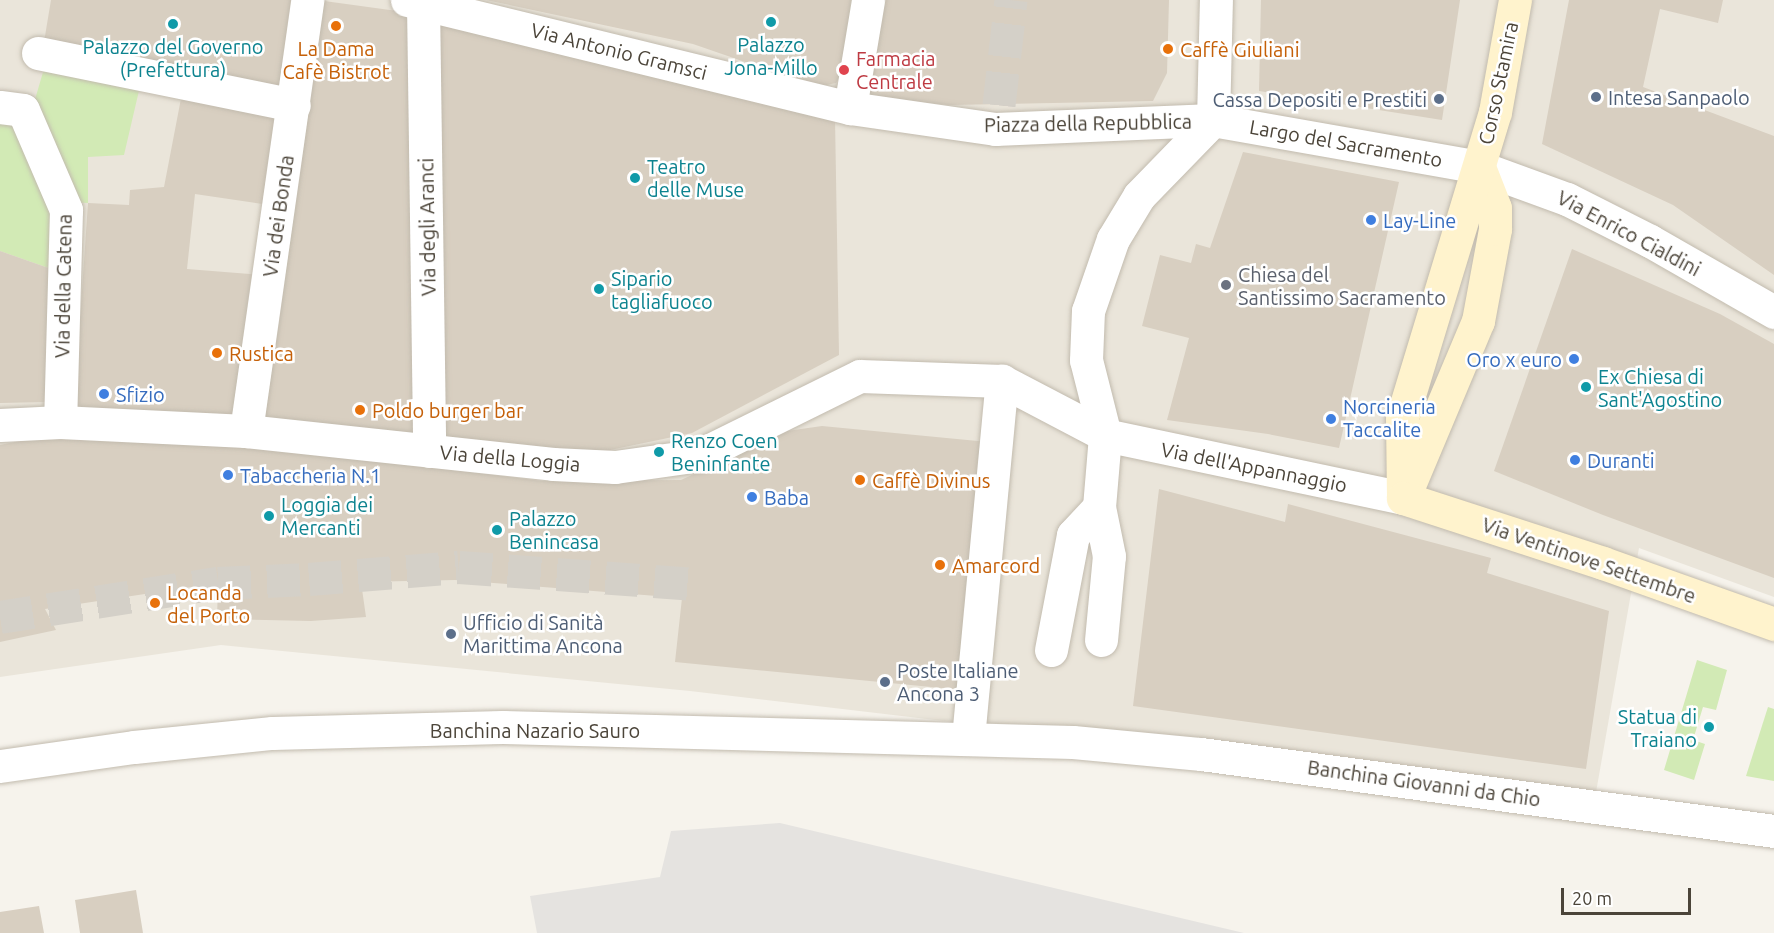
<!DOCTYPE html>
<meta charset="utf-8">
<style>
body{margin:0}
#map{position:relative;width:1774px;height:933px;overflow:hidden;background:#f6f3ec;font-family:Ubuntu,sans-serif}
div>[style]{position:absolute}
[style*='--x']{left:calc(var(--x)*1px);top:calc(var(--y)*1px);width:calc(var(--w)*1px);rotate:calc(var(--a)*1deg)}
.residential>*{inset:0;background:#eae5da}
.green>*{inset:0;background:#d2eab5}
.parking>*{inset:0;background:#e5e3e0}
.building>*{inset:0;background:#d8cfc1}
.street-tunnel>*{height:33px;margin-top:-16.5px;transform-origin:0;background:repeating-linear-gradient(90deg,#d4d0c8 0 33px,transparent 0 49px)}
.roads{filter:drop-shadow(0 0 2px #c2bbae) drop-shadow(0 0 2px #c2bbae)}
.street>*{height:33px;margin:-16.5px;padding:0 16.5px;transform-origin:16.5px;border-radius:16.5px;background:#fff}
.secondary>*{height:33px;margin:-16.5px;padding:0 16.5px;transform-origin:16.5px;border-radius:16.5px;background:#fff3cd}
.dots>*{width:16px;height:16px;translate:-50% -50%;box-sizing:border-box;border:3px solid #fff;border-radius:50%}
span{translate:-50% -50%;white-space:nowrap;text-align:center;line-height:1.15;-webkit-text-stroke:5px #fff;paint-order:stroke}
.culture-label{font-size:20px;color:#0d838f}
.left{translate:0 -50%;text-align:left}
.right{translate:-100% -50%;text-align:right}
.food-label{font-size:20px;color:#c56008}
.street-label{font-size:20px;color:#4b4439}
.health-label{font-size:20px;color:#be3a42}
.service-label{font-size:20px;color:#4e5e75}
.shop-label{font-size:20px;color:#366cbe}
.worship-label{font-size:20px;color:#5b616d}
.scale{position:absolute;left:1561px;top:888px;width:130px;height:27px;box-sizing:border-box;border:3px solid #4b4439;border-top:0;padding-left:8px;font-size:18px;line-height:21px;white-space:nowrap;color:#4b4439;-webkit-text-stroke:4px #fff;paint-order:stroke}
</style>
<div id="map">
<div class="residential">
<i style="clip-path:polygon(0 0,1774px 0,1774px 597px,1639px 548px,1595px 798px,690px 691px,221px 645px,0 677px)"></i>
</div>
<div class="green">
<i style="clip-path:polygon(46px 62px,141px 82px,124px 155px,88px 157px,88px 203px,71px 202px,31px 113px)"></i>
<i style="clip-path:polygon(0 118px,20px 121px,61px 212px,57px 271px,0 251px)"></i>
<i style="clip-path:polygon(1697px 660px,1727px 670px,1716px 710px,1703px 707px,1693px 740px,1705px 744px,1694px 780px,1664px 770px)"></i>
<i style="clip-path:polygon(1768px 707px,1774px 709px,1774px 781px,1746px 776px)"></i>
</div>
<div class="parking">
<i style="clip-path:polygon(780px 823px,1244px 933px,537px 933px,530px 896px,660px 877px,671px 831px)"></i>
</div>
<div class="building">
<i style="clip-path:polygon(51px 0,301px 0,294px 92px,43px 48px)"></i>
<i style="clip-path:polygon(317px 0,419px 14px,423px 433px,255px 422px)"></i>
<i style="clip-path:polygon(486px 0,851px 0,842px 75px,836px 83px,817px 87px,693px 44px)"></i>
<i style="clip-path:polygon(880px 0,1169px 0,1167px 73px,1153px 101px,949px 105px,863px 97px)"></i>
<i style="clip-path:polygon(1261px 0,1460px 0,1442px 120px,1259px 91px)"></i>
<i style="clip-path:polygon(1569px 0,1723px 0,1718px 23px,1660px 9px,1643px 87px,1774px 136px,1774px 275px,1673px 205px,1542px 144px)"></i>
<i style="clip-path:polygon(433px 15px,835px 118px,839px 355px,692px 433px,591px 454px,435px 437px)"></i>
<i style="clip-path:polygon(183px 88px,283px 107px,269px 205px,195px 194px,187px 269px,261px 275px,241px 419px,74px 407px,88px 203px,129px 205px,130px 190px,164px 187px)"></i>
<i style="clip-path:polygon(1243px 152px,1399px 182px,1339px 448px,1268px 434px,1167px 420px,1189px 338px,1142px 326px,1160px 255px,1191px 263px,1196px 244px,1210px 248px)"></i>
<i style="clip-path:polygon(1572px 249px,1720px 314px,1774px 344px,1774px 578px,1603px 515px,1494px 471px)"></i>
<i style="clip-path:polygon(0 251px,57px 271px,47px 402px,0 403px)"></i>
<i style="clip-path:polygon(822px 426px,988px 442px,962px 690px,675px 662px,682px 598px,455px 580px,361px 582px,366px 617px,311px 621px,217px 619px,218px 583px,45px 609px,56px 630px,0 642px,0 445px,44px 436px,134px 437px,317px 453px,542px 481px,681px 480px,787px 431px)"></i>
<i style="clip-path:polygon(1159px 489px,1285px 522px,1288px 504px,1491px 558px,1487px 573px,1609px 611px,1586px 769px,1133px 706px)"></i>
<i style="clip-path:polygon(136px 890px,143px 933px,80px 933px,75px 900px)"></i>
<i style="clip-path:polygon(39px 906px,44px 933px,0 933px,0 912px)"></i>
</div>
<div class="street-tunnel">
<i style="--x:999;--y:105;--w:106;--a:-83.5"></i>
<i style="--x:0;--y:617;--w:221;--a:-8.9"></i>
<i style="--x:218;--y:583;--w:91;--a:-2.5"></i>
<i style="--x:309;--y:579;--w:150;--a:-4.6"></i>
<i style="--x:459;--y:567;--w:237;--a:4.1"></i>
</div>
<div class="roads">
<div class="street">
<i style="--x:407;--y:0;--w:456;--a:13.7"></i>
<i style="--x:850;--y:108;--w:147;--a:8.2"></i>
<i style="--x:995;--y:129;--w:218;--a:-2.4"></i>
<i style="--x:1213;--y:120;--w:270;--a:10"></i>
<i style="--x:1479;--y:167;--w:94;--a:20"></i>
<i style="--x:1567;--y:199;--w:93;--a:26.8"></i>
<i style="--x:1650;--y:241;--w:143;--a:29.8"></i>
<i style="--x:423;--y:3;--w:448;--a:89.2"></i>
<i style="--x:38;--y:53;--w:261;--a:11.5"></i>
<i style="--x:0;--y:107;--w:23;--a:7"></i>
<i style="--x:23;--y:110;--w:109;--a:66.7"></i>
<i style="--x:66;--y:210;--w:212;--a:91.6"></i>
<i style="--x:850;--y:108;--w:109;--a:-80.5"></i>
<i style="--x:1213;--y:120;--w:120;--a:-88.6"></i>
<i style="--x:0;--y:425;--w:60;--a:-2.9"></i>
<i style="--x:60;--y:422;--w:186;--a:2.8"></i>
<i style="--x:246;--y:431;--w:309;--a:6.1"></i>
<i style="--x:553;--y:464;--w:62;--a:2.8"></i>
<i style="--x:615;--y:467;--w:86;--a:-8"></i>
<i style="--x:700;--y:455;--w:178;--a:-26.3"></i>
<i style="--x:860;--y:376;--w:142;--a:2"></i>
<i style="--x:1002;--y:381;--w:116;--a:27.7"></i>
<i style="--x:1105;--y:435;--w:305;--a:11.9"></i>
<i style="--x:246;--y:431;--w:435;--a:-81.9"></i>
<i style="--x:1101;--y:640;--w:84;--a:-84.6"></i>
<i style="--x:1109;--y:556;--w:50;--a:-101.5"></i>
<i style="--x:1099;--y:507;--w:72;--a:-85.2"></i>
<i style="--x:1105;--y:435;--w:77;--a:-104.2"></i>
<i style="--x:1086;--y:360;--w:49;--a:-87.7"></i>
<i style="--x:1088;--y:311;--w:76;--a:-70.9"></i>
<i style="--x:1113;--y:239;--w:50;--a:-58.8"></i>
<i style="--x:1139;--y:196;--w:106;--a:-45.8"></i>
<i style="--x:1051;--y:650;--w:117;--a:-79.2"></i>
<i style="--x:1073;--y:535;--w:38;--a:-47"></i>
<i style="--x:968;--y:738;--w:359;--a:-84.6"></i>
<i style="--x:0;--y:766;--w:135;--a:-8.1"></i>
<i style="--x:134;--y:747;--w:139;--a:-5.8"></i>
<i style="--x:272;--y:733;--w:231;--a:-1.5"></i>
<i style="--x:503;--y:727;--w:570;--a:1.51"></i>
<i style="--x:1073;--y:742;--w:129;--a:5.4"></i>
<i style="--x:1201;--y:754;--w:578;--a:7.65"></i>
</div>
<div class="secondary">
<i style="--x:1409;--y:485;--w:178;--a:-67.2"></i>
<i style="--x:1478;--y:321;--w:94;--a:-79.5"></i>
<i style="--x:1495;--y:229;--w:21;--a:-90"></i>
<i style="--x:1495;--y:208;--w:44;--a:-111.3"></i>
<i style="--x:1403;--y:498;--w:80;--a:-90.7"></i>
<i style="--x:1402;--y:418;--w:320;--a:-73.1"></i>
<i style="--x:1495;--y:112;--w:114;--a:-79.9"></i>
<i style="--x:1403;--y:498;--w:210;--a:18"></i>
<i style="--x:1603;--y:563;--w:182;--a:19.6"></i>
</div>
</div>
<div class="dots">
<i style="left:771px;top:22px;background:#0f9aa8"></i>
<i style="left:173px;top:24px;background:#0f9aa8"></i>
<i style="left:336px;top:26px;background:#e8710a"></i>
<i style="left:1168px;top:49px;background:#e8710a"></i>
<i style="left:844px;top:70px;background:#e0444e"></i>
<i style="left:1596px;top:97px;background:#5c6f8a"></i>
<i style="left:1439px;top:99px;background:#5c6f8a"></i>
<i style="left:635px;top:178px;background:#0f9aa8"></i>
<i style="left:1371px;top:220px;background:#3f7fe0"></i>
<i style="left:1226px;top:285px;background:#6b7280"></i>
<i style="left:599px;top:289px;background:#0f9aa8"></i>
<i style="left:217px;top:353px;background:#e8710a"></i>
<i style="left:1574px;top:359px;background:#3f7fe0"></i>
<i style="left:1586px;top:387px;background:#0f9aa8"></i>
<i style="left:104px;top:394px;background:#3f7fe0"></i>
<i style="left:360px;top:410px;background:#e8710a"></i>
<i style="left:1331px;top:419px;background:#3f7fe0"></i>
<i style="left:659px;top:452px;background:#0f9aa8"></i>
<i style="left:1575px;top:460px;background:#3f7fe0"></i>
<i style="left:228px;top:475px;background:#3f7fe0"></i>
<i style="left:860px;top:480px;background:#e8710a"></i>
<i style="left:752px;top:497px;background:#3f7fe0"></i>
<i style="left:269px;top:516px;background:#0f9aa8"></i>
<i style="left:497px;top:530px;background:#0f9aa8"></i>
<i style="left:940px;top:565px;background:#e8710a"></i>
<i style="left:155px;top:603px;background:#e8710a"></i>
<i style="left:451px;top:634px;background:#5c6f8a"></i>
<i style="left:885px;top:682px;background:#5c6f8a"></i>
<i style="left:1709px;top:727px;background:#0f9aa8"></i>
</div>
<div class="culture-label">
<span style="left:771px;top:56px">Palazzo<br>Jona-Millo</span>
<span style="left:173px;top:58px">Palazzo del Governo<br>(Prefettura)</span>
<span class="left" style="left:647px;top:178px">Teatro<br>delle Muse</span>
<span class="left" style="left:611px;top:290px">Sipario<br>tagliafuoco</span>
<span class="left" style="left:1598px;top:388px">Ex Chiesa di<br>Sant'Agostino</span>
<span class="left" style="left:671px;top:452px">Renzo Coen<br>Beninfante</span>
<span class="left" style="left:281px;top:516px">Loggia dei<br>Mercanti</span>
<span class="left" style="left:509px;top:530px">Palazzo<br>Benincasa</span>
<span class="right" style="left:1697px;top:728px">Statua di<br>Traiano</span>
</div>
<div class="food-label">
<span style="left:336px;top:60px">La Dama<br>Cafè Bistrot</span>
<span class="left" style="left:1180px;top:49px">Caffè Giuliani</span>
<span class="left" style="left:229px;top:353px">Rustica</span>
<span class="left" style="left:372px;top:410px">Poldo burger bar</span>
<span class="left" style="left:872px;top:480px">Caffè Divinus</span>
<span class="left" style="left:952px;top:565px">Amarcord</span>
<span class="left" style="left:167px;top:604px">Locanda<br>del Porto</span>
</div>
<div class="street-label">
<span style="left:619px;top:51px;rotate:14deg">Via Antonio Gramsci</span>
<span style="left:1498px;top:83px;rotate:-78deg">Corso Stamira</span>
<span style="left:1088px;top:123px;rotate:-1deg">Piazza della Repubblica</span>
<span style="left:1346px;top:143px;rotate:10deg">Largo del Sacramento</span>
<span style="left:278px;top:216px;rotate:-82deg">Via dei Bonda</span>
<span style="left:427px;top:227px;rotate:-91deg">Via degli Aranci</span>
<span style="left:1629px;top:233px;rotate:28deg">Via Enrico Cialdini</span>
<span style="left:63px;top:286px;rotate:-89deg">Via della Catena</span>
<span style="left:510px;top:458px;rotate:5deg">Via della Loggia</span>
<span style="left:1254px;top:467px;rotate:11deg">Via dell'Appannaggio</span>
<span style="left:1589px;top:560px;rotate:19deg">Via Ventinove Settembre</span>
<span style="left:535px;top:730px">Banchina Nazario Sauro</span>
<span style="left:1424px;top:783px;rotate:8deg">Banchina Giovanni da Chio</span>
</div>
<div class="health-label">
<span class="left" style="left:856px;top:70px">Farmacia<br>Centrale</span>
</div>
<div class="service-label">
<span class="left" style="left:1608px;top:97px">Intesa Sanpaolo</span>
<span class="right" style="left:1427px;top:99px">Cassa Depositi e Prestiti</span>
<span class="left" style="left:463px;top:634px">Ufficio di Sanità<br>Marittima Ancona</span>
<span class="left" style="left:897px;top:682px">Poste Italiane<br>Ancona 3</span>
</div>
<div class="shop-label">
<span class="left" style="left:1383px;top:220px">Lay-Line</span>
<span class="right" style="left:1562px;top:359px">Oro x euro</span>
<span class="left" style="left:116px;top:394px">Sfizio</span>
<span class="left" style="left:1343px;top:418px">Norcineria<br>Taccalite</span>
<span class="left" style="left:1587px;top:460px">Duranti</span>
<span class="left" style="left:240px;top:475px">Tabaccheria N.1</span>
<span class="left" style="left:764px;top:497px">Baba</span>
</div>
<div class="worship-label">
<span class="left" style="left:1238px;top:286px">Chiesa del<br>Santissimo Sacramento</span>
</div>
<div class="scale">20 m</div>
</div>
